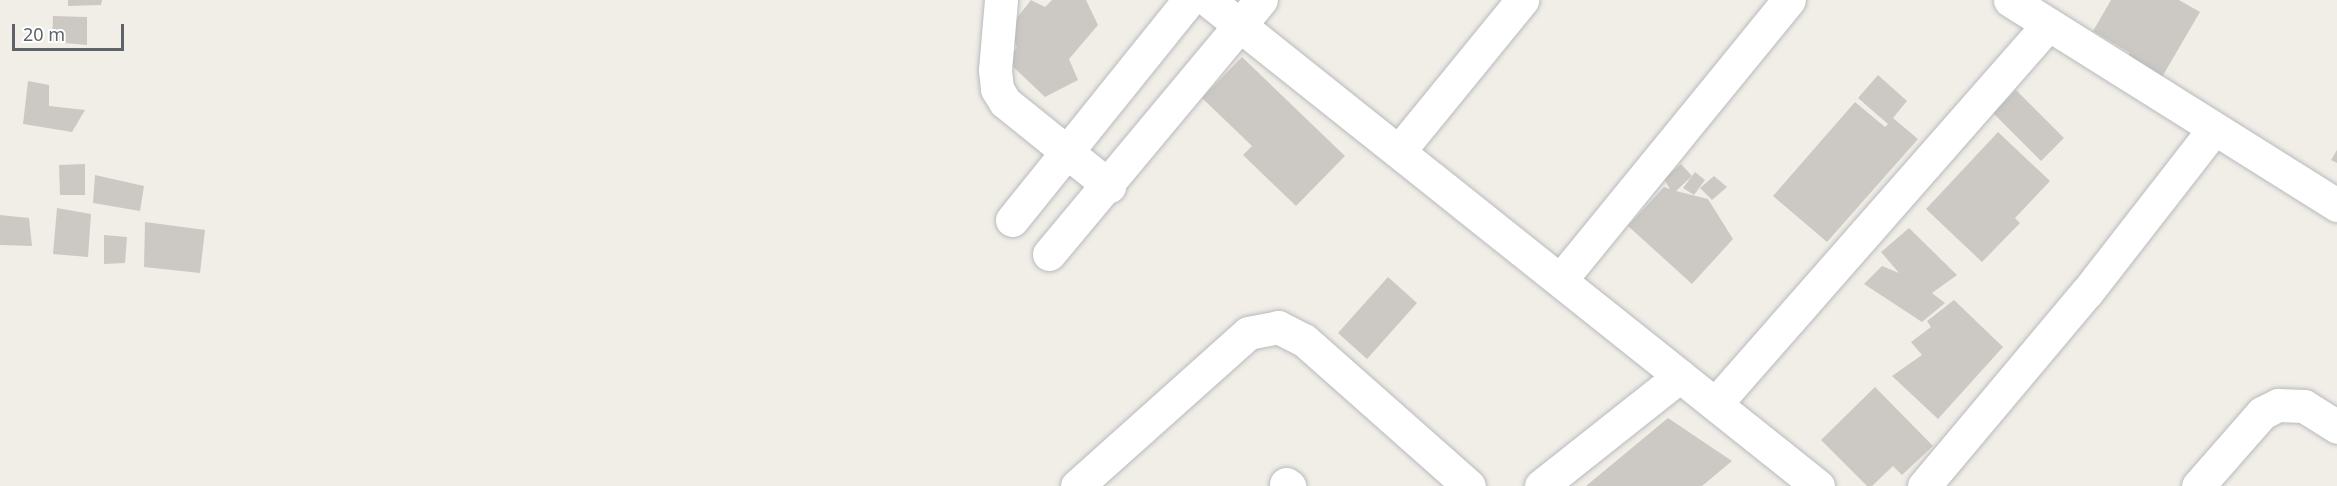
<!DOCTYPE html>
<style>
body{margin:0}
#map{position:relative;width:2337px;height:486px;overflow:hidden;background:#f1eee7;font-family:"Noto Sans",sans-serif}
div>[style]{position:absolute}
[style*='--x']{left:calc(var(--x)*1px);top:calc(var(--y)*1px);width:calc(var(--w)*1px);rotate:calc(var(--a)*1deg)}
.building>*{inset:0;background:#ccc9c4}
.roads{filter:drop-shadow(0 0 2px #b7babe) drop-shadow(0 0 2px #b7babe)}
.minor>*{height:33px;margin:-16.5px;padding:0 16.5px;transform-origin:16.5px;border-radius:16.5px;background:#fff}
span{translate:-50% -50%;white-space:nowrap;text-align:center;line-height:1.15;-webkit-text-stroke:4.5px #fff;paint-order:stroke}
.scale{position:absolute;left:12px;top:24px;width:112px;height:27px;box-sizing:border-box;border:3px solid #5e6368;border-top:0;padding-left:8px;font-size:18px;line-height:21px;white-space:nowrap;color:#5e6368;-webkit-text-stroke:4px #fff;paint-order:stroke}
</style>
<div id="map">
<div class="building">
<i style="clip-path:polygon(68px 0,102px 0,101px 5px,68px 6px)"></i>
<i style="clip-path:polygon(1031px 0,1045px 7px,1052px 0,1086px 0,1098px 25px,1069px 59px,1078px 80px,1045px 97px,1006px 60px,1017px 48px,1008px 29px)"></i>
<i style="clip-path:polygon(2111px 0,2179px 0,2200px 12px,2162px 77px,2127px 58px,2130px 53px,2093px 31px)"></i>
<i style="clip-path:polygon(53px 16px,87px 17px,87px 45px,52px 42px)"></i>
<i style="clip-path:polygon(1242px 57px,1345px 156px,1296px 206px,1243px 155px,1252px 146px,1202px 98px)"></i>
<i style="clip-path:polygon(1878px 75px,1907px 101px,1893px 118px,1918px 139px,1827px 242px,1773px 196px,1855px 102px,1885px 127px,1888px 124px,1858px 98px)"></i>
<i style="clip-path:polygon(28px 81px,49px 85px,49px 106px,85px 110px,72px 132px,23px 124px)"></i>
<i style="clip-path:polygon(2016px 90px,2064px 138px,2041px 161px,1993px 113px)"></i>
<i style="clip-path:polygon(1998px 132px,2050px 181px,2015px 218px,2020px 223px,1982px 262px,1926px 209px)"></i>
<i style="clip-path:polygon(2337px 150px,2337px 163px,2331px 160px)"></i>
<i style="clip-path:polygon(85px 164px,85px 195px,60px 195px,59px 165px)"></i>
<i style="clip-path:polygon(1681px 164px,1692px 176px,1676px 191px,1708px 199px,1733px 239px,1692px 284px,1628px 226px,1664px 187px,1670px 189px,1664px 179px)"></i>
<i style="clip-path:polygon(1695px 172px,1705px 180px,1694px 195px,1683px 188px)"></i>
<i style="clip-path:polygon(95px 175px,144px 186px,140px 211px,93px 203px)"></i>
<i style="clip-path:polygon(1714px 176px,1727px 187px,1712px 200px,1700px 188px)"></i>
<i style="clip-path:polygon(57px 208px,91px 214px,88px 257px,53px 254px)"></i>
<i style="clip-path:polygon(0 215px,29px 218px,32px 246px,0 245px)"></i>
<i style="clip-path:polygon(145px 222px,205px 230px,200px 273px,144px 267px)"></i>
<i style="clip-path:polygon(1909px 228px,1957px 275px,1932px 293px,1945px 303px,1922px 322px,1864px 284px,1882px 266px,1899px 273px,1881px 252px)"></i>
<i style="clip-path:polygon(104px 235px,127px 237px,125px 263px,104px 264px)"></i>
<i style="clip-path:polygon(1388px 277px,1417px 303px,1367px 359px,1338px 333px)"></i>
<i style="clip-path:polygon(1954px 300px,2003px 347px,1938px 419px,1892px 376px,1922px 355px,1911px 342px,1931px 327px,1927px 321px)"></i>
<i style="clip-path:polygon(1875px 387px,1933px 446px,1902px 475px,1893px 466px,1872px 486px,1867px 486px,1821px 440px)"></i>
<i style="clip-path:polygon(1668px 418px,1732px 461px,1702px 486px,1586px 486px)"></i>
</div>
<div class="roads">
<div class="minor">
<i style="--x:1001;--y:0;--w:70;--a:94.9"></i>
<i style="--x:995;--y:70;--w:19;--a:84"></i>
<i style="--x:997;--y:89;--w:15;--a:58"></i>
<i style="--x:1005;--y:102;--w:134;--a:38.9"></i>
<i style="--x:1208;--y:0;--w:780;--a:38.55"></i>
<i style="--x:2010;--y:0;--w:386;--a:32.1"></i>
<i style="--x:1399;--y:151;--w:195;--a:-50.8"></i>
<i style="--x:1012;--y:220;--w:282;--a:-51.2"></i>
<i style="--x:1049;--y:254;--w:331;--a:-50.2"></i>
<i style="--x:1562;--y:278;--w:359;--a:-50.8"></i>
<i style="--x:1717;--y:402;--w:500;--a:-48.73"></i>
<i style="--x:1286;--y:484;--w:4;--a:34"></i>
<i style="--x:1077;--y:486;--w:229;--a:-41.8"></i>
<i style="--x:1248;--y:333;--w:31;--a:-11"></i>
<i style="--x:1278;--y:327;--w:29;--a:27"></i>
<i style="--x:1304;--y:340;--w:220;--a:41.5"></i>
<i style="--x:1541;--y:486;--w:177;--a:-38.4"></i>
<i style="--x:1924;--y:486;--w:253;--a:-50"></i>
<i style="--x:2087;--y:292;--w:205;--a:-52.1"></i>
<i style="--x:2198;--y:486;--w:97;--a:-48.8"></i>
<i style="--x:2262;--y:413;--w:18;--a:-27"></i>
<i style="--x:2278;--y:405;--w:26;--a:2"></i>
<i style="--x:2304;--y:406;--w:39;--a:32"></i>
</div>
</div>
<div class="scale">20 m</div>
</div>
